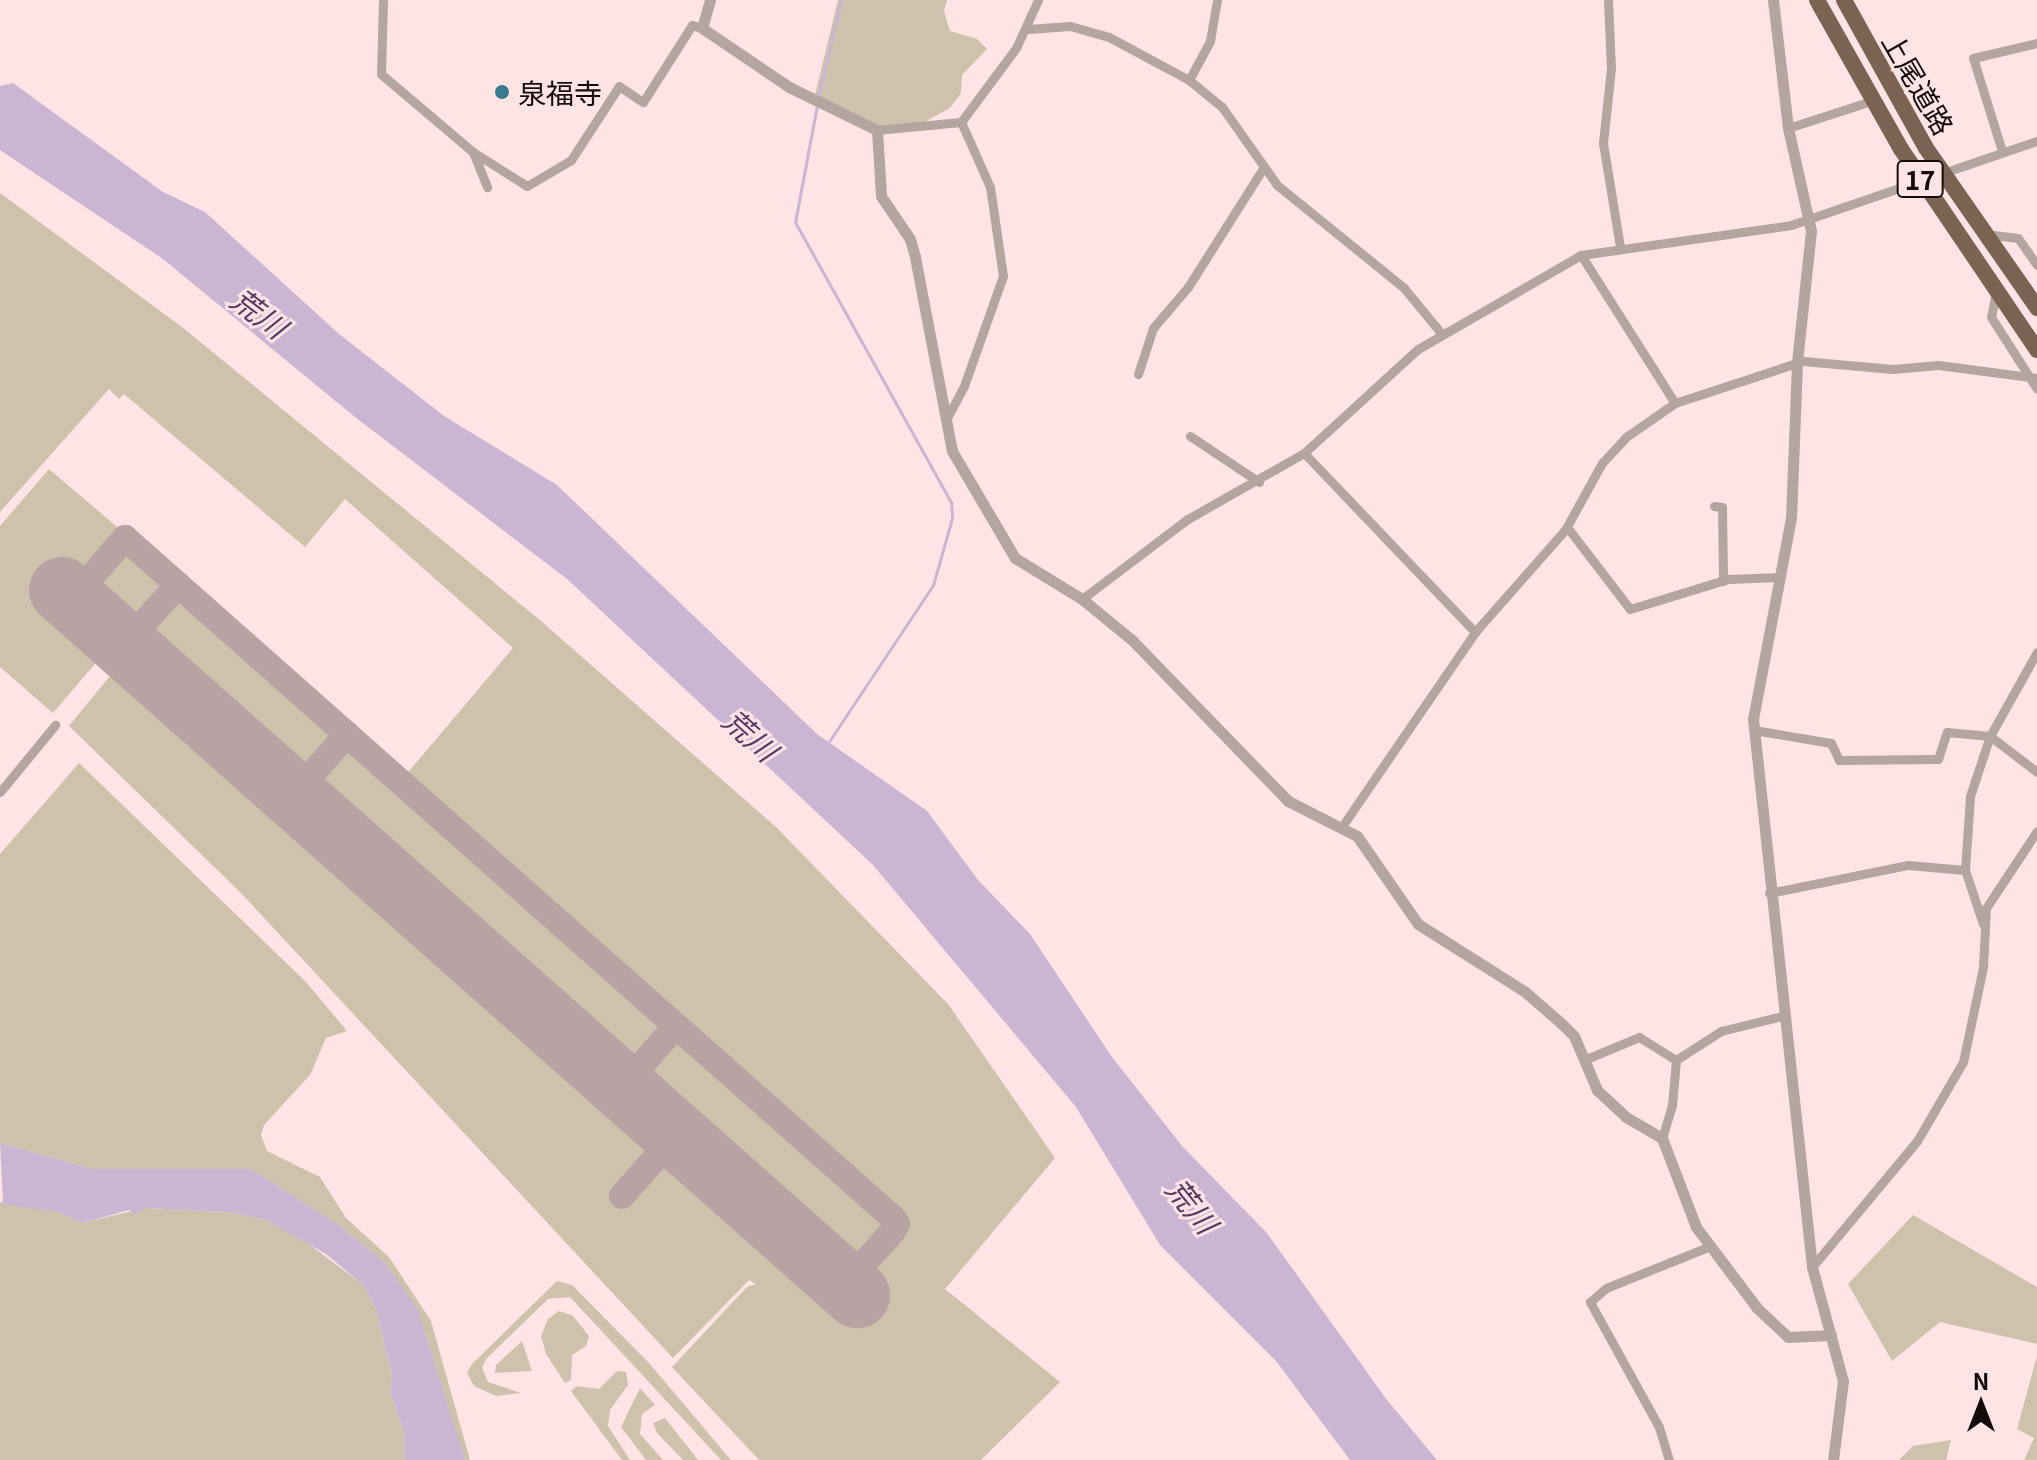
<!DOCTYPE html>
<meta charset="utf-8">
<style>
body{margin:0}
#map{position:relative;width:2037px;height:1460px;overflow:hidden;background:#fee4e4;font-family:Georgia,"Noto Sans JP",serif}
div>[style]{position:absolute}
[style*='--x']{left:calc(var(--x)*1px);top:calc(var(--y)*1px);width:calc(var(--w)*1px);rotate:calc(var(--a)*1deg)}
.green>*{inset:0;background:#cfc2ac}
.water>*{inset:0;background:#cab6d3}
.stream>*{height:3px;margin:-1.5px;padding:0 1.5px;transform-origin:1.5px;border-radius:1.5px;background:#cab6d3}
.taxiway>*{height:26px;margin:-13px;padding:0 13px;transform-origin:13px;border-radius:13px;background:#b8a2a3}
.runway>*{height:66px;margin:-33px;padding:0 33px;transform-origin:33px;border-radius:33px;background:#b8a2a3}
.minor>*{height:9px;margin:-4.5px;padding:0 4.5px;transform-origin:4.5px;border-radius:4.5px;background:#b4a59e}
.tertiary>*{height:11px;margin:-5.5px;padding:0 5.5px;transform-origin:5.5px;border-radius:5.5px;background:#b4a59e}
.trunk>*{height:16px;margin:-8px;padding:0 8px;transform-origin:8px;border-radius:8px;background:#7c6252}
.dots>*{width:22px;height:22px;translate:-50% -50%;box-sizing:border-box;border:4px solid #fee4e4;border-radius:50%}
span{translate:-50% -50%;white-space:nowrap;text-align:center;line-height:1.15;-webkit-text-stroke:6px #fee4e4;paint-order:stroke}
.shield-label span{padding:2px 6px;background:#fee4e4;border:2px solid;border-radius:6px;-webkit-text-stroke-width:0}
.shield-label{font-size:26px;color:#130a0b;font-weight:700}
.street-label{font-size:28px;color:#130a0b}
.poi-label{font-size:28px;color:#130a0b}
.left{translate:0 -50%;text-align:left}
.water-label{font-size:30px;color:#563962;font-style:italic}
.north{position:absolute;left:1941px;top:1364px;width:80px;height:80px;-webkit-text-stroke:6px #fee4e4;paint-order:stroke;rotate:0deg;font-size:22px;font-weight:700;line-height:32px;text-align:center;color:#130a0b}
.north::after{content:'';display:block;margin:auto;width:28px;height:36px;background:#130a0b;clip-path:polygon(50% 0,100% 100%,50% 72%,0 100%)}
</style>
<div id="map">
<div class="green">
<i style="clip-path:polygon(838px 0,947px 0,944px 11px,950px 31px,977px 39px,987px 49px,962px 75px,961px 93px,950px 108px,908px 131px,877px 130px,814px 99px)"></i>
<i style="clip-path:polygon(0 193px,182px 327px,541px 621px,776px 827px,948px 1004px,1055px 1158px,945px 1289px,1060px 1382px,981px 1460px,759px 1460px,672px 1367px,747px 1287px,756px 1284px,749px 1280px,673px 1358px,240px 892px,69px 726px,118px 666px,849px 1309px,872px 1286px,862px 1278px,910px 1223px,405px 776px,513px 648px,345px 499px,305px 547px,124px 394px,119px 399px,109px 389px,0 512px)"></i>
<i style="clip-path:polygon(49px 469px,123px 532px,79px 580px,70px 574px,45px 605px,105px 652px,53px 713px,0 667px,0 526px)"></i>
<i style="clip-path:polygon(124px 549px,164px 582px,129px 623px,90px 590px)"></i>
<i style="clip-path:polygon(178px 597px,333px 737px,296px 774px,144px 636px)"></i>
<i style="clip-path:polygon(347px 749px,664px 1025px,627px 1067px,311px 789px)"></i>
<i style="clip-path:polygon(79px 763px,306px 982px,347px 1031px,326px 1038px,310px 1075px,264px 1125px,261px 1135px,267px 1151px,320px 1177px,346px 1218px,389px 1257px,431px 1321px,470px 1460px,465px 1460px,443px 1398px,426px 1334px,251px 1169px,92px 1169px,0 1143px,0 854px)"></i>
<i style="clip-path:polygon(676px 1037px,887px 1224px,849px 1266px,640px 1079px)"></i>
<i style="clip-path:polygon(0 1202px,58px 1212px,82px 1223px,145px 1208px,228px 1212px,264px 1219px,301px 1238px,363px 1285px,375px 1306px,392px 1374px,390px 1392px,405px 1436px,405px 1460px,0 1460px)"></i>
<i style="clip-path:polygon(1913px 1215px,2037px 1287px,2037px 1344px,1940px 1322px,1892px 1361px,1848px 1284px)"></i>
<i style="clip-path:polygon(557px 1281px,572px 1285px,649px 1363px,731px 1460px,721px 1460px,570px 1297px,548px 1299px,486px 1359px,482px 1368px,488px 1382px,521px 1393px,496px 1396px,474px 1386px,467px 1373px,472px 1364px)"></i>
<i style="clip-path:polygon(559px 1311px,573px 1316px,589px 1336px,586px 1346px,572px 1355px,571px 1380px,565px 1383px,546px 1354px,541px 1336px,548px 1319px)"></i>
<i style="clip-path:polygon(522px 1341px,532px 1371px,495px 1373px,496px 1365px)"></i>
<i style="clip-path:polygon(2037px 1356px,2037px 1460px,2024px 1460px,2034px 1438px,2017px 1429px)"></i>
<i style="clip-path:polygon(617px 1371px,626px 1372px,628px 1385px,610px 1410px,608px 1426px,630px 1460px,622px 1460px,571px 1391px,577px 1386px,599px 1389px)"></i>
<i style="clip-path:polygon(640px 1388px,655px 1405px,642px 1414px,640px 1434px,663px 1460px,646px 1460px,621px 1427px)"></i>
<i style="clip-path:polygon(665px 1418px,698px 1460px,683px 1460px,657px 1433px,653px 1423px)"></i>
<i style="clip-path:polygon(1951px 1440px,1946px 1460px,1899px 1460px,1913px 1446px)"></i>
</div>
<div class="water">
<i style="clip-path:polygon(13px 83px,163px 192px,205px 212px,339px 334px,444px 416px,557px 485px,817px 734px,927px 811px,978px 880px,1030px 934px,1112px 1057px,1182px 1146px,1266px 1232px,1387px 1400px,1437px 1460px,1350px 1460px,1276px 1361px,1160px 1245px,1076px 1107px,873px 865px,567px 579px,355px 417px,163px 259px,0 150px,0 86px)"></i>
<i style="clip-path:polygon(0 1143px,92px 1169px,251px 1169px,340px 1226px,384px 1262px,418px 1310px,465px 1460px,405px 1460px,405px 1436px,390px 1392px,392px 1374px,375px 1306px,363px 1285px,326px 1254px,264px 1219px,228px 1212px,145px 1208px,136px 1215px,129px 1210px,82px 1223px,58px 1212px,3px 1204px)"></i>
</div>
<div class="stream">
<i style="--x:818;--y:98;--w:101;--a:-76.8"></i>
<i style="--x:817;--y:105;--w:119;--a:100.6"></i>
<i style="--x:795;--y:222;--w:321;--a:60.9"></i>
<i style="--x:951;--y:502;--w:16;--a:86"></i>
<i style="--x:952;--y:518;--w:70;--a:105.8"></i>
<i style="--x:933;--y:585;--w:190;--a:123.6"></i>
</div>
<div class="taxiway">
<i style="--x:72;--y:599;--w:81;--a:-49"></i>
<i style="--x:125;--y:538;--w:1026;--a:41.52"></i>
<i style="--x:893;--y:1218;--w:7;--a:56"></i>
<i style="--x:897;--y:1224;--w:9;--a:122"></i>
<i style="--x:892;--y:1232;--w:71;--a:131.6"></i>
<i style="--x:124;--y:645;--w:81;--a:-48"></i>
<i style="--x:293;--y:796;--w:82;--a:-48.9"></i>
<i style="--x:622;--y:1087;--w:81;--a:-48.5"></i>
<i style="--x:622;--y:1196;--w:81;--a:-48.5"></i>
</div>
<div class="runway">
<i style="--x:62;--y:590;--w:1063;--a:41.57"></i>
</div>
<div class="minor">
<i style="--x:383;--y:0;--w:74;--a:91.5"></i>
<i style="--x:381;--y:74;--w:121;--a:40.3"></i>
<i style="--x:473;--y:152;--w:64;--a:32.2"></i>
<i style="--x:527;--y:186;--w:51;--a:-30.6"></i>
<i style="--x:571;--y:160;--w:88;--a:-57"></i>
<i style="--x:619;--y:86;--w:29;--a:34"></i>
<i style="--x:643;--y:102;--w:91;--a:-57.5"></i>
<i style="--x:692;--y:25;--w:10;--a:17"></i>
<i style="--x:1608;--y:0;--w:68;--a:87.5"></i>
<i style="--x:1611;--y:68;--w:75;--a:96.1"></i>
<i style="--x:1603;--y:143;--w:105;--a:80.7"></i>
<i style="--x:1028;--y:29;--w:42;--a:-4.1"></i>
<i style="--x:1070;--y:26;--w:41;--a:15.8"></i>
<i style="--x:1109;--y:37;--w:91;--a:28.3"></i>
<i style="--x:1189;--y:80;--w:43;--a:39.3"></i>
<i style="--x:1222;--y:107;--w:95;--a:54.8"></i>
<i style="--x:1277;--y:185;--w:164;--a:39"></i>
<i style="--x:1404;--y:288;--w:58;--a:50.6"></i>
<i style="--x:1189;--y:80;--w:44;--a:-61.7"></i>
<i style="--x:1210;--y:41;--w:42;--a:-80.3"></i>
<i style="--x:1788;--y:128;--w:81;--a:-18"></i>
<i style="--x:877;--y:130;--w:84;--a:-5.4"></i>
<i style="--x:961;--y:122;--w:92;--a:-53.4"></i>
<i style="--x:1016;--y:48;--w:53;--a:-65.4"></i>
<i style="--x:2002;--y:151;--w:97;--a:-107.3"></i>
<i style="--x:1973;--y:58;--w:66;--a:-13.2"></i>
<i style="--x:473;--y:152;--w:38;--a:68"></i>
<i style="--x:1985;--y:234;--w:33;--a:7"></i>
<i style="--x:2018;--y:238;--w:33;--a:55"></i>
<i style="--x:1581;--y:255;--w:175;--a:57.6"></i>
<i style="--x:1996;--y:290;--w:27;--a:100"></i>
<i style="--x:1991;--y:317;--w:85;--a:57.4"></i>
<i style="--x:1138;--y:374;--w:48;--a:-71.9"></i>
<i style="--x:1153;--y:328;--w:54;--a:-49.5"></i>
<i style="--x:1188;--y:287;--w:138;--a:-57.7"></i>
<i style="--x:947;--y:418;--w:36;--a:-62"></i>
<i style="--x:964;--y:386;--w:117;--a:-70.5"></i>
<i style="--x:1003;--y:276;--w:90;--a:-98.3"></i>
<i style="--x:990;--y:187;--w:71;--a:-114"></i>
<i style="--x:1190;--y:436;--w:83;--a:33.7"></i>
<i style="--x:1304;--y:453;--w:248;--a:46.3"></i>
<i style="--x:1714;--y:506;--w:8;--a:7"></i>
<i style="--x:1722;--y:507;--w:74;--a:89.2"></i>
<i style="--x:1567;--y:527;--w:103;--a:52.5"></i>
<i style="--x:1630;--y:609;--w:102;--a:-17"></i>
<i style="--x:1728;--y:579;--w:53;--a:-2.2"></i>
<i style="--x:1082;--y:599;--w:131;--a:-37.2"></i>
<i style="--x:1186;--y:520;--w:136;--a:-29.6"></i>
<i style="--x:1304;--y:453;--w:154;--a:-42.4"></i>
<i style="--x:1418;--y:349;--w:188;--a:-30"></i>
<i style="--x:1581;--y:255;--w:212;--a:-8.1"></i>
<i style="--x:1791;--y:225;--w:260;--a:-18.9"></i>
<i style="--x:1754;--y:730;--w:78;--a:9.6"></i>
<i style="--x:1831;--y:743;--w:19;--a:65"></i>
<i style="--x:1839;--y:760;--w:99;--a:-0.6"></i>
<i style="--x:1938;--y:759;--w:28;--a:-72"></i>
<i style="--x:1947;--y:732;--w:43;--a:5.3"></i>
<i style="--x:1990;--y:736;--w:59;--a:37.5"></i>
<i style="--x:0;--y:792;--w:87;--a:-50.6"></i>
<i style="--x:1343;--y:825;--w:234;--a:-55.6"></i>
<i style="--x:1475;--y:632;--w:136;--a:-48.6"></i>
<i style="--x:1565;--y:530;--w:77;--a:-61.1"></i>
<i style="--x:1602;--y:463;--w:35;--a:-47"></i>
<i style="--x:1626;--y:437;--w:60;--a:-34.8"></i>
<i style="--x:1675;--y:403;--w:135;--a:-18.2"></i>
<i style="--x:1803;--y:361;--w:90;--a:5.1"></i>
<i style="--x:1893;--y:369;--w:45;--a:-5.1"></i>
<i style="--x:1938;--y:365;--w:100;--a:7.5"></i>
<i style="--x:1769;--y:893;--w:142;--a:-11.4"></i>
<i style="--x:1908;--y:865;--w:57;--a:5"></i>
<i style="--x:1983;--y:924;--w:57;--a:-108.4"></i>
<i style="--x:1965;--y:870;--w:74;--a:-86.1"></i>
<i style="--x:1970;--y:796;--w:63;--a:-71.6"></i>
<i style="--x:1990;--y:736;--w:96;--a:-60.8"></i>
<i style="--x:1584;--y:1060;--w:60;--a:-22.7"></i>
<i style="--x:1639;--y:1037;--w:44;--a:31.9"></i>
<i style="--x:1676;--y:1060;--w:54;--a:-32.8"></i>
<i style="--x:1721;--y:1031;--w:63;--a:-13.8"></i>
<i style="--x:1662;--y:1138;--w:34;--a:-73"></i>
<i style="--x:1672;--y:1105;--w:45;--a:-84.9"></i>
<i style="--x:1812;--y:1267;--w:164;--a:-50.2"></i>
<i style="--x:1917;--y:1141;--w:91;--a:-59.8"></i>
<i style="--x:1963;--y:1062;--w:97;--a:-78.1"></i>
<i style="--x:1983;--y:967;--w:59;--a:-87.1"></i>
<i style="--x:1986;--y:908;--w:92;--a:-56.5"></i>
<i style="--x:1669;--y:1460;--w:34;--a:-107"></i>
<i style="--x:1659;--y:1427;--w:143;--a:-118.9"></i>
<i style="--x:1590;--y:1302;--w:21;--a:-41"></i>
<i style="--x:1606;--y:1288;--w:110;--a:-21.9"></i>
</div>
<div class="tertiary">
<i style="--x:710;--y:0;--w:29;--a:106"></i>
<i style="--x:702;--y:28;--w:105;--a:34.1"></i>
<i style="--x:789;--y:87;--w:98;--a:26"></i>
<i style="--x:877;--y:130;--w:66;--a:86.5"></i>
<i style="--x:881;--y:196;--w:52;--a:56"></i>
<i style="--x:910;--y:239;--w:19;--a:74"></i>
<i style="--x:915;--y:257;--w:197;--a:79.2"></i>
<i style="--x:952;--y:451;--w:124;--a:59.5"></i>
<i style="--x:1015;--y:558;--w:79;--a:31.5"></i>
<i style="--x:1082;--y:599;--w:65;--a:39.4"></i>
<i style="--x:1132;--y:640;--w:224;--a:45.9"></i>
<i style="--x:1288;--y:801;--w:77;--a:26.9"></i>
<i style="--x:1357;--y:836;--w:107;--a:55.3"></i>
<i style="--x:1418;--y:924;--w:125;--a:32.3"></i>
<i style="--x:1524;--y:991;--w:49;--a:40.9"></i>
<i style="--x:1561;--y:1023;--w:18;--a:45"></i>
<i style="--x:1574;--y:1036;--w:59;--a:66.9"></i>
<i style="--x:1597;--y:1090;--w:40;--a:43"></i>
<i style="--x:1626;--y:1117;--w:42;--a:30.3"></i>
<i style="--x:1662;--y:1138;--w:95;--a:69.1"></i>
<i style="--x:1696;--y:1227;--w:101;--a:53"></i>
<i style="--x:1757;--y:1308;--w:42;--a:43.1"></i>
<i style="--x:1788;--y:1337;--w:43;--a:-2.7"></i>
<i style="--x:1773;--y:0;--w:129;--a:83.3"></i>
<i style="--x:1788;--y:128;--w:106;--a:77.4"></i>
<i style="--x:1811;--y:231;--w:133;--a:96.1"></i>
<i style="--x:1797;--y:363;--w:155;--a:92.2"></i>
<i style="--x:1791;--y:518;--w:205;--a:100.7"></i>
<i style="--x:1753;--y:719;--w:551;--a:83.85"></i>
<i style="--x:1812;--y:1267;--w:118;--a:74.8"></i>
<i style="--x:1843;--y:1381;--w:80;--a:97.2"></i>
</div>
<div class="trunk">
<i style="--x:1817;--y:0;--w:171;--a:60.6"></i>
<i style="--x:1901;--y:149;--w:243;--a:55.9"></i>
<i style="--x:1844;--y:0;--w:169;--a:61"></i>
<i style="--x:1926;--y:148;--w:195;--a:55.2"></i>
</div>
<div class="dots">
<i style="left:502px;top:92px;background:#3a7a8e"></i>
</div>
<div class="shield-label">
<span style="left:1920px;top:179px">17</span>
</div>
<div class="street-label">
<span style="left:1919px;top:83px;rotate:60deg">上尾道路</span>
</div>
<div class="poi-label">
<span class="left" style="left:518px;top:92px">泉福寺</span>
</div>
<div class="water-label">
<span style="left:260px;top:312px;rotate:37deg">荒川</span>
<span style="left:751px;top:734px;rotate:42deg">荒川</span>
<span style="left:1193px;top:1205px;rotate:51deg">荒川</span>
</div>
<div class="north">N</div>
</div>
